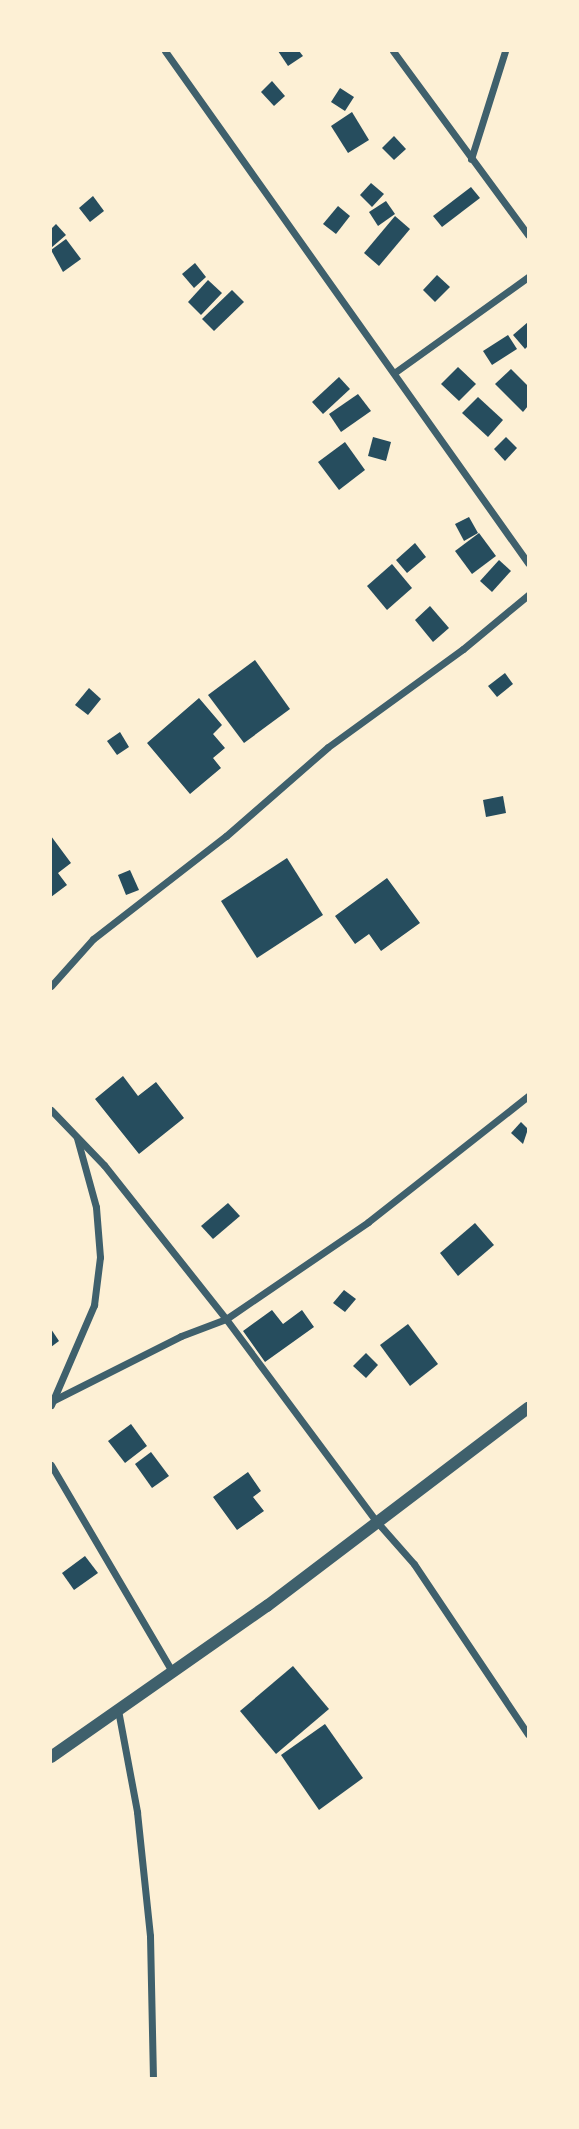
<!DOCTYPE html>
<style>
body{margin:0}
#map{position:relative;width:579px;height:2129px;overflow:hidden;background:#fdf0d5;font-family:"Noto Serif",serif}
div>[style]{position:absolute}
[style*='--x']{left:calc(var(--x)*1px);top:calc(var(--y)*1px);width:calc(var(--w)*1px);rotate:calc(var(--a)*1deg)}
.building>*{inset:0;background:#264d5e}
.minor>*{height:7px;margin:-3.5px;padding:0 3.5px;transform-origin:3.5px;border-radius:3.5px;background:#3f606c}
.tertiary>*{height:12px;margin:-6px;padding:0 6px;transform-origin:6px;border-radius:6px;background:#3f606c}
span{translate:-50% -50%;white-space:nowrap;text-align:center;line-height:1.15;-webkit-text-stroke:7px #fdf0d5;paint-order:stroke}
.frame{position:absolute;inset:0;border:52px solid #fdf0d5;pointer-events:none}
</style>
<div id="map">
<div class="building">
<i style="clip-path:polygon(278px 51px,299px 51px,303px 56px,288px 66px)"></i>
<i style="clip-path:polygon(272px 81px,285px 96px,274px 106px,261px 92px)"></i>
<i style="clip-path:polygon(340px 88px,354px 97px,345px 111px,331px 102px)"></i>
<i style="clip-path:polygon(352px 112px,369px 140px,348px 153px,331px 126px)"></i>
<i style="clip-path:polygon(394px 136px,406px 149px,394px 160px,382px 148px)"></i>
<i style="clip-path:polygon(371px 183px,384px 194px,372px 207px,360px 195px)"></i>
<i style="clip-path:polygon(471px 187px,480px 198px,442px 227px,433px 216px)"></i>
<i style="clip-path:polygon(93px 196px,104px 211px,90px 222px,79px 208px)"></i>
<i style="clip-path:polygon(386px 201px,395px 214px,378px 226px,369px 212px)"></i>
<i style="clip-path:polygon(338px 206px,350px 216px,336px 234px,323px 224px)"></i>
<i style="clip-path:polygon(395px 216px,410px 229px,379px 266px,364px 253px)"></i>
<i style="clip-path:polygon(56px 224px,66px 235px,51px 248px,51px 229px)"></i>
<i style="clip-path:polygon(66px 239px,81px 259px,63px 272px,51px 250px)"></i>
<i style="clip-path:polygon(195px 263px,206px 277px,194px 288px,182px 274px)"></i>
<i style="clip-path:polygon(437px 275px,450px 287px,435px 302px,423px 290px)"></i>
<i style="clip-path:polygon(208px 280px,222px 293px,201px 315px,188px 302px)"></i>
<i style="clip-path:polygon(232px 290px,244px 302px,214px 331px,202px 319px)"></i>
<i style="clip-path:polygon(528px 322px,528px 346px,525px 349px,513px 335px)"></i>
<i style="clip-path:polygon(508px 335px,517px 349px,492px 365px,483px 351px)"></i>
<i style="clip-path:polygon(458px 367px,476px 384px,459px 401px,441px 384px)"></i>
<i style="clip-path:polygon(511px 369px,528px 386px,528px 406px,523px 412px,495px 384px)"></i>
<i style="clip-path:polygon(339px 377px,350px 389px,323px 414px,312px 402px)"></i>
<i style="clip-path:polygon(358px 394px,371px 411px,341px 432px,329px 414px)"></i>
<i style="clip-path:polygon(478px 397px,503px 420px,488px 437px,462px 413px)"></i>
<i style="clip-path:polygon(373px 437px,391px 442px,386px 461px,368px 456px)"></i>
<i style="clip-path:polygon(506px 437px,517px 448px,505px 461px,494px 449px)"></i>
<i style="clip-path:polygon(345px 442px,365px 470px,339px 490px,318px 462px)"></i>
<i style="clip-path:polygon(469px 517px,478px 533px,464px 541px,455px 524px)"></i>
<i style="clip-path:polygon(479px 533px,496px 556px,472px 574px,455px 551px)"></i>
<i style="clip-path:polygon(415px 543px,426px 557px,407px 573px,396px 560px)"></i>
<i style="clip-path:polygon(499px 560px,511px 571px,492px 592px,480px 581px)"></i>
<i style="clip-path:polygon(392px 564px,412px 588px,387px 610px,367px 586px)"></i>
<i style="clip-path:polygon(430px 606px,449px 628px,433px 642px,415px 620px)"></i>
<i style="clip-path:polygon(255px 660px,290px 709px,244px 743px,208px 695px)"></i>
<i style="clip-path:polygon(505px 673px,513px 684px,497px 697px,488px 686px)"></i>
<i style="clip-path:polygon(89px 688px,101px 699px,88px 715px,75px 705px)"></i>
<i style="clip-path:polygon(199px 698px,222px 725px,213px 734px,225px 748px,213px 758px,221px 768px,190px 794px,147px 743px)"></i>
<i style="clip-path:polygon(120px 732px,129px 747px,117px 755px,107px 741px)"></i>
<i style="clip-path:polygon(503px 796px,506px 813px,486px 817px,483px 800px)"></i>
<i style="clip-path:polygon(51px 836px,71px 863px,58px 873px,67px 885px,51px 897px)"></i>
<i style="clip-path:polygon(287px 858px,323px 915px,257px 958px,221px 901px)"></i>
<i style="clip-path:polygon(130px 870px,139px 890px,126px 895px,118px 875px)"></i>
<i style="clip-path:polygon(387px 878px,420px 923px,381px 951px,369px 934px,355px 944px,335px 916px)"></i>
<i style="clip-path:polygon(123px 1076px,138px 1096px,156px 1082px,184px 1118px,139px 1154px,95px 1099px)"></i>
<i style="clip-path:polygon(521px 1122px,528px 1129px,523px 1144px,511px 1133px)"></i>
<i style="clip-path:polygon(228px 1203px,240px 1216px,213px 1239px,201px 1226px)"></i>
<i style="clip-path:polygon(475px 1223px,494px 1245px,458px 1276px,440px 1253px)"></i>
<i style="clip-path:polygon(344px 1290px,356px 1299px,345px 1312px,333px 1303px)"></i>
<i style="clip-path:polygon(272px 1310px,283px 1324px,302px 1310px,314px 1327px,265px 1362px,243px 1331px)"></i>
<i style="clip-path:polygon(408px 1324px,438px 1364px,410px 1386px,380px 1345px)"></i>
<i style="clip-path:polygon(51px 1329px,59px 1341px,51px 1347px)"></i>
<i style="clip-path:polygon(366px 1353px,378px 1365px,366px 1378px,353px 1366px)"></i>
<i style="clip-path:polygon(131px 1424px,147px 1446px,125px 1463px,108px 1441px)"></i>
<i style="clip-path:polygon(151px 1452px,169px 1476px,152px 1488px,135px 1464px)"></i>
<i style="clip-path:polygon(248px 1472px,261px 1491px,253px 1497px,264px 1511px,237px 1530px,213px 1497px)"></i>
<i style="clip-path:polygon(85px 1556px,98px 1573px,74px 1590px,62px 1573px)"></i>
<i style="clip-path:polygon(293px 1666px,329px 1709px,276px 1754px,240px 1711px)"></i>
<i style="clip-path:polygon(325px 1724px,363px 1778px,319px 1810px,281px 1755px)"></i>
</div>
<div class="minor">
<i style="--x:165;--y:51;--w:628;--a:54.66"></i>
<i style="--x:393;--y:51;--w:228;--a:53.7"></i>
<i style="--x:471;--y:159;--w:113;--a:-72.5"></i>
<i style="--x:394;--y:373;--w:165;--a:-35.6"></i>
<i style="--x:51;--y:986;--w:63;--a:-48.2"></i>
<i style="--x:93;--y:939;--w:168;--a:-37.8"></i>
<i style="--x:226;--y:836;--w:135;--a:-41.1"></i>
<i style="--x:328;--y:747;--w:167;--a:-36"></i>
<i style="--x:463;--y:649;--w:85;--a:-39.7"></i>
<i style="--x:51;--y:1110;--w:76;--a:46.1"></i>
<i style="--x:104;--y:1165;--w:196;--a:51.6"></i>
<i style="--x:226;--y:1319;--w:253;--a:53.4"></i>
<i style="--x:377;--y:1522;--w:56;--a:48.6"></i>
<i style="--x:414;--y:1564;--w:205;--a:56.2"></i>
<i style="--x:54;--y:1400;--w:142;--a:-26.7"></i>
<i style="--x:181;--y:1336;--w:48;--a:-20.7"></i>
<i style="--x:226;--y:1319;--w:172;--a:-34.3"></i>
<i style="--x:368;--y:1222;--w:204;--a:-38.2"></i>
<i style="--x:51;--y:1405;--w:109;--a:-66.7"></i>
<i style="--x:94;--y:1305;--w:48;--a:-82.9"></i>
<i style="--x:100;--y:1257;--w:50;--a:-94.6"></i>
<i style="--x:96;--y:1207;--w:72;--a:-105.4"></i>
<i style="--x:51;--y:1465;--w:239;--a:59.6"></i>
<i style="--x:118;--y:1710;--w:104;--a:79.4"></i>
<i style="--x:137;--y:1812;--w:125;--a:84"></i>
<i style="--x:150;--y:1936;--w:142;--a:88.8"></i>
</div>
<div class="tertiary">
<i style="--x:51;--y:1757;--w:264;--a:-35"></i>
<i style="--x:267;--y:1606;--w:328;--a:-37.2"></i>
</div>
<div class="frame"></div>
</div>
